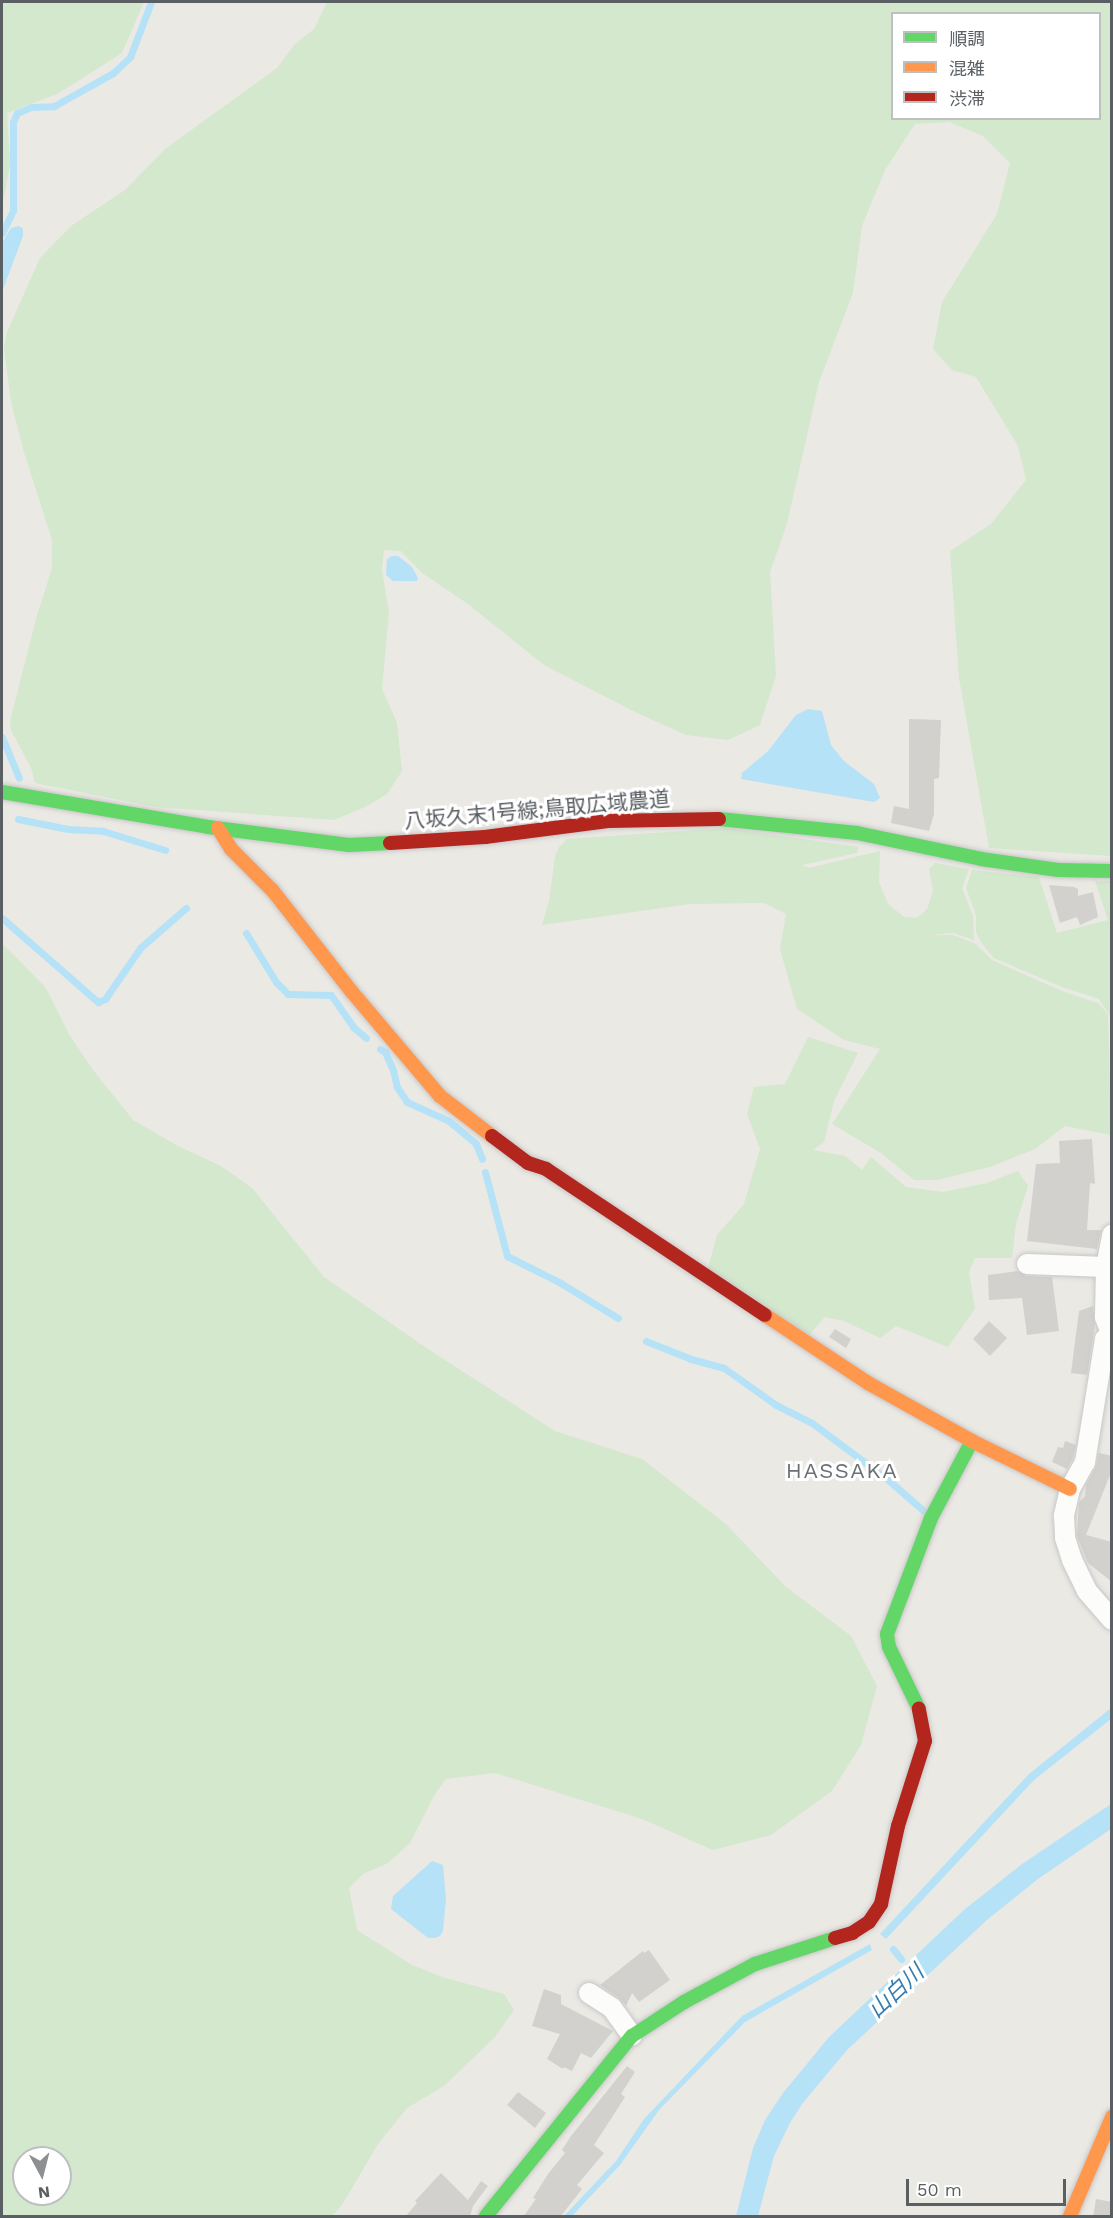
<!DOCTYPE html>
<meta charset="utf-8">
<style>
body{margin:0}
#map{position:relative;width:1113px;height:2218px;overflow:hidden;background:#ebe9e4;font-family:"Work Sans","Noto Sans JP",sans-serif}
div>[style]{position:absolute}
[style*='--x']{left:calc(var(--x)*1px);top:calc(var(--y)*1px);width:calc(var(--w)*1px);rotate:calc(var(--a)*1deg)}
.green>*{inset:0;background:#d3e8cd}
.water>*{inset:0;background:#b6e2f7}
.stream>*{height:7px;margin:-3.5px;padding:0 3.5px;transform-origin:3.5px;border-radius:3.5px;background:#b6e2f7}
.building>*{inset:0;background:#d2d1ce}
.roads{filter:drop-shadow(0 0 2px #c7c7c7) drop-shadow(0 0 2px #c7c7c7)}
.street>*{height:20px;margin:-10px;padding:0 10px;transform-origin:10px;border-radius:10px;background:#fcfcfb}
.fast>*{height:14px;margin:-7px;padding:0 7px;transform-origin:7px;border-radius:7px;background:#63d668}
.slow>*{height:14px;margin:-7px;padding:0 7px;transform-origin:7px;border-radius:7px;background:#ff974d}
.jam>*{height:14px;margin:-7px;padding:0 7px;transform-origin:7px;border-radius:7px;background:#b3261e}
span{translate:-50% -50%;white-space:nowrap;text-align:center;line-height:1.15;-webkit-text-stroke:6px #fff;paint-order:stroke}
.street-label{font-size:21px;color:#5a5f63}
.neighbourhood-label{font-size:22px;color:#6a7175;letter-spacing:1.5px}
.water-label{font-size:22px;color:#347bae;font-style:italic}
.frame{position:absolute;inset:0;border:3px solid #5a5f63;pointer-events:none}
.legend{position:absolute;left:891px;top:12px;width:210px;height:108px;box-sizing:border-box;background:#fff;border:2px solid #bdbfc1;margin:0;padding:8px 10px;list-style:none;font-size:18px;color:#5a5f63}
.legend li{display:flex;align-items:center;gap:12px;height:30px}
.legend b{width:30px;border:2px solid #bdbfc1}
.north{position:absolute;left:12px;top:2146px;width:60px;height:60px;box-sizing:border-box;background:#fff;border:2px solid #bdbfc1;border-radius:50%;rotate:173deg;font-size:16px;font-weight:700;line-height:24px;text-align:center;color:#5a5f63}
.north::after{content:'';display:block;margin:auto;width:21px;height:27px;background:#8d8f90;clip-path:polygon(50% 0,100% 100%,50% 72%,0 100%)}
.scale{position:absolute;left:906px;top:2179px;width:160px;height:27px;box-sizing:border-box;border:3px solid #5a5f63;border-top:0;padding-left:8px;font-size:18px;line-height:21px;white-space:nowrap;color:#5a5f63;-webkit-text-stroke:4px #fff;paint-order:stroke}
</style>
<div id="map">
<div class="green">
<i style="clip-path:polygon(2px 2px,144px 2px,122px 53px,59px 93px,7px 113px,10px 164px,4px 198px,2px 200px)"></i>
<i style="clip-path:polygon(evenodd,327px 2px,1111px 2px,1111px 856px,989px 848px,959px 678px,950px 551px,991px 524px,1026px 480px,1018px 446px,976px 377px,952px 370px,933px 349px,942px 302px,997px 214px,1010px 163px,983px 136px,949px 122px,915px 124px,885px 170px,862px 226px,853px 293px,819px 382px,787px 524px,770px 572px,776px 676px,760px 725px,728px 740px,686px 735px,633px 711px,544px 665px,468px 604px,422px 573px,401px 551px,384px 550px,382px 570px,389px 613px,382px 689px,397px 723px,402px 771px,387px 794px,365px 807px,334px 820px,155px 807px,35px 783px,31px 768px,11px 730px,10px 721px,36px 619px,52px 568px,52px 540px,23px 449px,11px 402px,4px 349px,7px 332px,40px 258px,71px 226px,125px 190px,165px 149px,277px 68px,295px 44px,314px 29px,327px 2px,892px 14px,1100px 14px,1100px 118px,892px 118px,892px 14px)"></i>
<i style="clip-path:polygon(726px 828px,859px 847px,857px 853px,802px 865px,809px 868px,880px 851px,879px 882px,888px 904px,904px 917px,917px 918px,927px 909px,933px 891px,929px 869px,935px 863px,969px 869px,962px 888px,973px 916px,974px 940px,953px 933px,930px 935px,953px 935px,976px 944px,992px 960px,1062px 991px,1098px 1003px,1108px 1014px,1111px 1135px,1065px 1126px,1035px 1149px,990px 1167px,937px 1180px,914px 1180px,881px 1153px,832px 1124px,880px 1049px,844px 1040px,797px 1009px,780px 949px,786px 914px,764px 903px,690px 904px,542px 925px,549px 901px,555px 856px,559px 847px,567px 839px)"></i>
<i style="clip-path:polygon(972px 870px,1039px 877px,1057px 933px,1108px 920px,1095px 881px,1111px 881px,1111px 1017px,1099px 999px,1062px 987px,994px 958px,982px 944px,976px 932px,976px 915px,966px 888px)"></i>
<i style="clip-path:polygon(evenodd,2px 943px,46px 988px,70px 1036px,93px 1070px,133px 1120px,178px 1146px,221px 1166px,252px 1188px,324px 1277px,425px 1347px,555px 1431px,642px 1459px,726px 1524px,785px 1586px,851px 1636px,877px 1686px,861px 1745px,832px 1791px,771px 1835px,713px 1850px,642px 1819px,495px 1773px,446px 1779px,435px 1794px,410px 1843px,388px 1863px,363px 1874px,349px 1888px,357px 1930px,412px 1965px,442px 1977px,504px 1994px,514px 2010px,495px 2037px,444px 2086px,407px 2108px,378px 2144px,342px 2205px,332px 2216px,2px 2216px,2px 943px,24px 2158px,60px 2158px,60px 2194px,24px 2194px,24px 2158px)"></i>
<i style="clip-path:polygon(808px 1037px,858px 1053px,834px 1101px,824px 1142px,813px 1150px,845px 1156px,862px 1170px,871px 1157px,906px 1187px,943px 1192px,987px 1183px,1018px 1171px,1028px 1186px,1016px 1224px,1012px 1258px,975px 1258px,969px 1272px,975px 1309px,948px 1347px,896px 1326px,880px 1338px,844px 1321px,825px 1317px,809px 1335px,708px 1268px,717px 1235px,744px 1204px,760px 1149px,747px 1114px,754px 1087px,785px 1084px)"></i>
</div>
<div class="water">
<i style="clip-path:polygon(19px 226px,23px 229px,23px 236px,2px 292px,2px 243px,11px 228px)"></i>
<i style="clip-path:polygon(392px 556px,398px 556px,412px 567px,418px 578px,417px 581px,393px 581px,386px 575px,387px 559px)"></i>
<i style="clip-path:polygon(808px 709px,822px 711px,831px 745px,844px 761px,874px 784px,880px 798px,874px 802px,741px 779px,742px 773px,768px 751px,796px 715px)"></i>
<i style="clip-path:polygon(1111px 1708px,1111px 1719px,1034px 1780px,886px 1939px,880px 1934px,1029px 1774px)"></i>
<i style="clip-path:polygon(1111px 1804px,1111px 1829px,1038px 1879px,987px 1920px,847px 2050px,802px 2104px,790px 2123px,774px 2156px,758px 2216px,736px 2216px,753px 2148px,765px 2120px,783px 2093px,829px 2037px,965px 1909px,1022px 1864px)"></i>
<i style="clip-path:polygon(432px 1861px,443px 1865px,446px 1899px,443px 1931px,440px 1936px,435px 1938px,428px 1938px,391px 1909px,393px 1896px)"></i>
<i style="clip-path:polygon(870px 1944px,872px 1950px,745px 2022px,659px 2110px,620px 2165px,572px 2216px,564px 2216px,616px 2161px,644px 2119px,742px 2016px)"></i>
</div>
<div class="stream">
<i style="--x:2;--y:233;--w:25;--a:-64"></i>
<i style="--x:13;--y:210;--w:88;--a:-90"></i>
<i style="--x:13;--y:122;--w:10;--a:-66"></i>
<i style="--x:17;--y:113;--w:15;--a:-23"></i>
<i style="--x:31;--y:107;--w:23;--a:-2"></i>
<i style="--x:54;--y:106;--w:68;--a:-29.2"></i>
<i style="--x:113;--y:73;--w:23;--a:-43"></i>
<i style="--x:130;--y:57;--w:59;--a:-69.1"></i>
<i style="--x:2;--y:737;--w:44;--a:67.5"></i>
<i style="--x:18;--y:819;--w:51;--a:11.3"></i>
<i style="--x:68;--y:829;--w:35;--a:3"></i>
<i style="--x:103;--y:831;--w:65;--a:17"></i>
<i style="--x:2;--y:918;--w:128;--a:41.2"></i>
<i style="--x:98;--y:1002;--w:8;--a:-23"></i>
<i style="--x:105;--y:999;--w:62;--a:-55.5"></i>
<i style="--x:140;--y:948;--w:61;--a:-41"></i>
<i style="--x:246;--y:933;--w:57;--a:58.5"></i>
<i style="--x:276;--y:982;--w:17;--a:45"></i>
<i style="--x:288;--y:994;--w:43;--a:1.3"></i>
<i style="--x:331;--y:995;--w:39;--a:55"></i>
<i style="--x:353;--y:1027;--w:17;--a:40"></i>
<i style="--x:380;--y:1049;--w:6;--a:31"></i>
<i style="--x:385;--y:1052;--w:20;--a:66"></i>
<i style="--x:393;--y:1070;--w:17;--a:77"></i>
<i style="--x:397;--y:1087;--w:18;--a:56"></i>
<i style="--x:407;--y:1102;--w:46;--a:24.3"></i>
<i style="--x:449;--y:1121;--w:35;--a:40"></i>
<i style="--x:476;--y:1144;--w:16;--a:68"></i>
<i style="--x:485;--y:1172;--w:87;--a:75.3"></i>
<i style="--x:507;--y:1256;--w:58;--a:26.6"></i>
<i style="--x:559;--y:1282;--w:69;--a:31.4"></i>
<i style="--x:646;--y:1341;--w:48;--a:21.8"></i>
<i style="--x:691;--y:1359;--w:34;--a:15"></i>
<i style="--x:724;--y:1368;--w:64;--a:35.4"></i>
<i style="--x:776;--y:1405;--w:40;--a:26.6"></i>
<i style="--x:812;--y:1423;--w:94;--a:36.7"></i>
<i style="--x:887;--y:1479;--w:49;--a:40.9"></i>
<i style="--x:893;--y:1949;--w:13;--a:51"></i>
</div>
<div class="building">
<i style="clip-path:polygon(909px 719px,941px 720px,939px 778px,934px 779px,934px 814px,929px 831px,891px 823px,894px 806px,909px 809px)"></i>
<i style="clip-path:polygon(1049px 885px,1074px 887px,1078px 889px,1078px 896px,1093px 892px,1098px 917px,1080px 925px,1077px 917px,1060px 923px)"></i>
<i style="clip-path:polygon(1092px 1139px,1095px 1184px,1090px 1183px,1087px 1230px,1101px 1230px,1097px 1249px,1027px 1241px,1036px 1164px,1060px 1163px,1059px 1141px)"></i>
<i style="clip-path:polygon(1018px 1271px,1026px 1276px,1052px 1277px,1059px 1331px,1027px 1335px,1022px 1298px,989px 1300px,988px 1275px)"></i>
<i style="clip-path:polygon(1093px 1306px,1095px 1324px,1087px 1375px,1071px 1373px,1079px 1311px)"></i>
<i style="clip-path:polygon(989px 1321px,1007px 1338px,990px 1356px,973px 1339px)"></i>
<i style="clip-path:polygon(835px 1329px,851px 1339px,846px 1348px,829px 1337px)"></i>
<i style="clip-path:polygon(1065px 1441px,1076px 1445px,1073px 1458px,1067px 1469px,1052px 1462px,1058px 1447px,1063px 1448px)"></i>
<i style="clip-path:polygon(1099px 1453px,1112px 1456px,1112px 1470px,1086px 1535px,1112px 1542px,1112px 1582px,1088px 1563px,1077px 1536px,1079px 1503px,1085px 1496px,1086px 1485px,1096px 1467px)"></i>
<i style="clip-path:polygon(649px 1950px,670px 1980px,639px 2002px,632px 1993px,626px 2006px,619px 1998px,600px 1985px,643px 1951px,644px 1953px)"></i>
<i style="clip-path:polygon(544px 1989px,561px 1995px,561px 2004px,613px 2031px,591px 2058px,581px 2053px,572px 2071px,564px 2067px,563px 2069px,547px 2059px,560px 2034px,532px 2026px)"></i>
<i style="clip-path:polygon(627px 2066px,635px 2072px,621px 2094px,625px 2097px,594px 2145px,604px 2153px,577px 2185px,582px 2189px,560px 2217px,523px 2217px,536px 2199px,533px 2198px,548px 2174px,565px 2153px,562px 2150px,571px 2136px)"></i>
<i style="clip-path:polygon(518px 2092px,546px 2113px,535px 2128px,507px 2105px)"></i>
<i style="clip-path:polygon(441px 2173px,468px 2200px,481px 2181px,488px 2186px,473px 2206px,470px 2217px,405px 2217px,417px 2203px,415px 2201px)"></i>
<i style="clip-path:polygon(1096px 2199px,1112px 2202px,1112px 2217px,1093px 2217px)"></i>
</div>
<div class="roads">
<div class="street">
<i style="--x:1027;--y:1264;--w:79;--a:2.2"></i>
<i style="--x:1112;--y:1332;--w:10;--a:135"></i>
<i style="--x:1105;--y:1339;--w:125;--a:99.2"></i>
<i style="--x:1085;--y:1462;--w:31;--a:119"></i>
<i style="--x:1070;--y:1489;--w:28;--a:103"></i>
<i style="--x:1064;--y:1516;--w:22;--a:87"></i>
<i style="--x:1065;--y:1538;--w:23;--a:72"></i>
<i style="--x:1072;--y:1560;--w:34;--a:64"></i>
<i style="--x:1087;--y:1591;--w:38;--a:49"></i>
<i style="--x:1111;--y:1333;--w:17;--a:-111"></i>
<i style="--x:1105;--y:1317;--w:50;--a:-88.9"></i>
<i style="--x:1106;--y:1267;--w:33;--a:-79"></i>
<i style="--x:589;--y:1993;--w:27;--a:33"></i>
<i style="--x:612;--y:2008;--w:34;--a:54"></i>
</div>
<div class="fast">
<i style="--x:2;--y:792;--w:209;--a:9.6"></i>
<i style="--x:208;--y:827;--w:142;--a:7.3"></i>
<i style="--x:349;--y:845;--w:41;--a:-2.8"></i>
<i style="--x:719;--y:819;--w:139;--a:5.8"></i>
<i style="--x:857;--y:833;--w:127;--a:11.8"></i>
<i style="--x:981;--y:859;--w:78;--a:8.1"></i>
<i style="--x:1058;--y:870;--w:54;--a:1.1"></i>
<i style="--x:919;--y:1709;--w:69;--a:-115.8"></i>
<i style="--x:889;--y:1647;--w:13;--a:-99"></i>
<i style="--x:887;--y:1634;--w:124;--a:-69.2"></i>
<i style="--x:931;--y:1518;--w:87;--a:-62"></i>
<i style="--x:486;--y:2216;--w:232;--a:-51"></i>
<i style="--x:632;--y:2036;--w:62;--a:-33.2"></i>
<i style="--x:684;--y:2002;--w:81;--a:-28.2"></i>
<i style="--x:755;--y:1964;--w:84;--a:-18"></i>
</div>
<div class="slow">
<i style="--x:218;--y:828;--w:25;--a:58"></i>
<i style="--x:231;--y:849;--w:59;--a:45"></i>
<i style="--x:273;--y:891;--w:128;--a:52"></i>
<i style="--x:352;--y:992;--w:136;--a:49.8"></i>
<i style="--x:440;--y:1096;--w:66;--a:37.6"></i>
<i style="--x:765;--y:1315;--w:123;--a:33.4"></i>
<i style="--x:868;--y:1383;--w:119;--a:29.1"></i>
<i style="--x:972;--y:1441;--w:109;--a:26.1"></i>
<i style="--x:1070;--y:2216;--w:108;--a:-67"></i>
</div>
<div class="jam">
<i style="--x:390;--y:843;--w:95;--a:-3.6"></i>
<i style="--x:485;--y:837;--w:124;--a:-7.4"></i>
<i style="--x:608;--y:821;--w:111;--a:-1"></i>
<i style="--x:492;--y:1136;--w:45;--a:36.9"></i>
<i style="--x:528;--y:1163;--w:19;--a:18"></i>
<i style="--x:546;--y:1169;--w:263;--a:33.7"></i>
<i style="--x:835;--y:1938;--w:18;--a:-16"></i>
<i style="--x:852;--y:1933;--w:20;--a:-33"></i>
<i style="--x:869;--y:1922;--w:22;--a:-56"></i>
<i style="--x:881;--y:1904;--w:80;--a:-77.7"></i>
<i style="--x:898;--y:1826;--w:89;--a:-72.4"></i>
<i style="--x:925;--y:1741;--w:33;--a:-101"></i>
</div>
</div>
<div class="street-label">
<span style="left:537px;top:810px;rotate:-5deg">八坂久末1号線;鳥取広域農道</span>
</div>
<div class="neighbourhood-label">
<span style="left:842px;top:1471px">HASSAKA</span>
</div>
<div class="water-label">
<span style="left:896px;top:1991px;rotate:-43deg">山白川</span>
</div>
<div class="frame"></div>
<ul class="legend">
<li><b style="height:8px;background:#63d668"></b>順調</li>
<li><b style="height:8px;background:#ff974d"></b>混雑</li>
<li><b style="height:8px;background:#b3261e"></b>渋滞</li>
</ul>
<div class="north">N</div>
<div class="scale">50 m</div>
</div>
